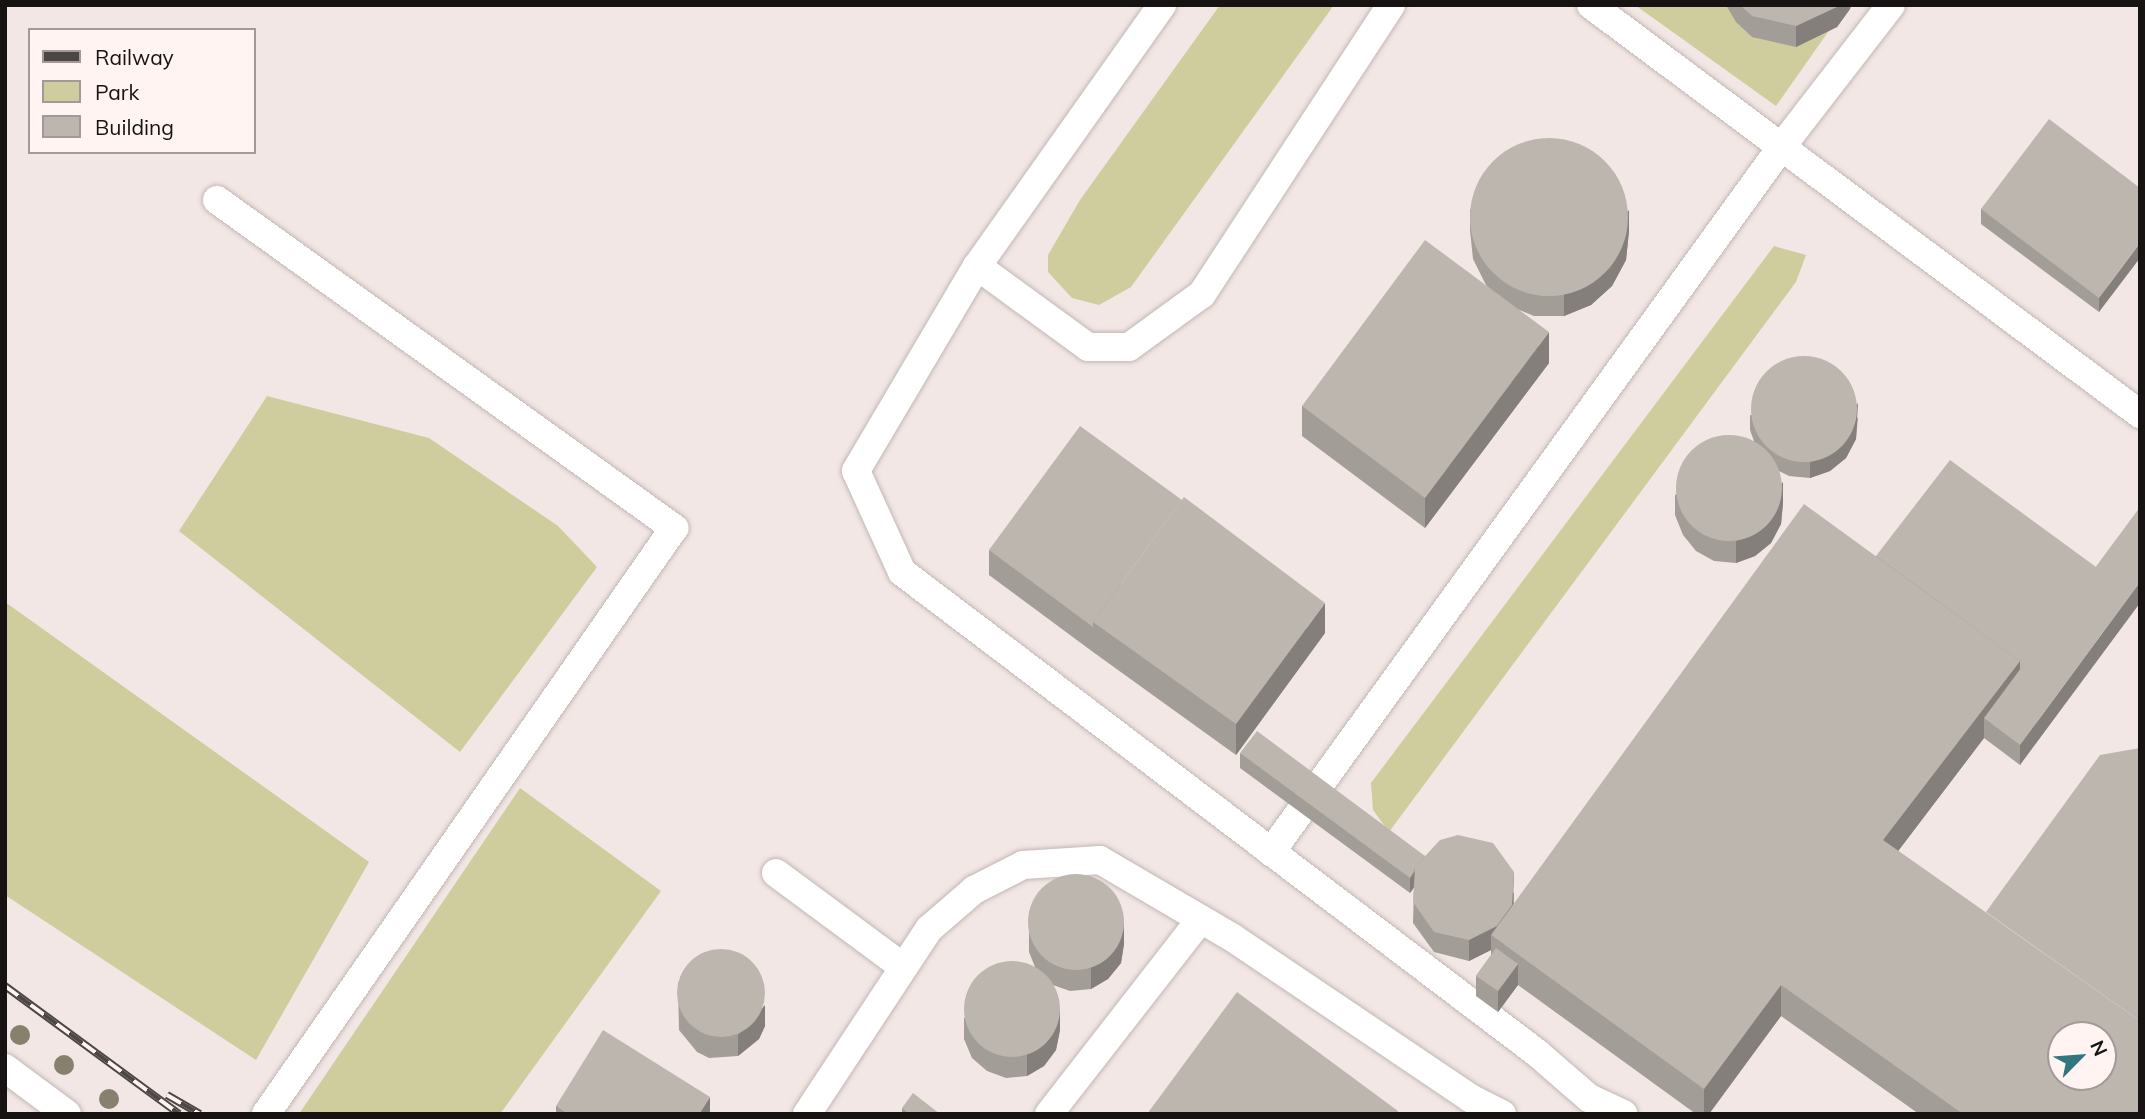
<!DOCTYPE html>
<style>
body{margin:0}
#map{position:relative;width:2145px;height:1119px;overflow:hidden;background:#f2e7e4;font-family:Mulish,sans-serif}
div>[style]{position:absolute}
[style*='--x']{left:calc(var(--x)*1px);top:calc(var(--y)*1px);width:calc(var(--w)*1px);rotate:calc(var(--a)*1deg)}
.green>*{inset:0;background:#cfcc9d}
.roads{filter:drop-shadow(0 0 2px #c1b7b4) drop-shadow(0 0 2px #c1b7b4)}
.lane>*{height:28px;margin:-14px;padding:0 14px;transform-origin:14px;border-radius:14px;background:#fff}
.rail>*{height:8px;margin-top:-4px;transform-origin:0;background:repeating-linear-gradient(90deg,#fff4f2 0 16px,#4c4645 0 32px);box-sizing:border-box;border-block:2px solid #4c4645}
.trees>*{width:20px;height:20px;margin:-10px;border-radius:50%;background:#86806c}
.wall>*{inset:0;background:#a29d96}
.shaded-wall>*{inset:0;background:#847f7a}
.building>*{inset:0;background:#bcb6af}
.round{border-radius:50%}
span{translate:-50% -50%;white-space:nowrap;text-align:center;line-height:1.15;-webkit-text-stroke:5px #fff4f2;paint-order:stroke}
.frame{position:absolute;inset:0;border:7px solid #171312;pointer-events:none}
.legend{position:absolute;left:28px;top:28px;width:228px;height:126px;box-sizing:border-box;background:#fff4f2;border:2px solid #a29a98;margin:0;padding:9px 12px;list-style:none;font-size:21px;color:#171312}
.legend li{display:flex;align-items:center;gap:14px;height:35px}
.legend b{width:35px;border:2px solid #a29a98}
.north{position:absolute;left:2047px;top:1021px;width:70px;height:70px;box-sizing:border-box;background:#fff4f2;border:2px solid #a29a98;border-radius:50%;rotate:65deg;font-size:19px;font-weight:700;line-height:28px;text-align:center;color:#171312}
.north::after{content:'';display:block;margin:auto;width:24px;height:32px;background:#307782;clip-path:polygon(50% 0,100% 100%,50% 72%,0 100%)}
</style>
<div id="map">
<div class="green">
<i style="clip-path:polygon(1220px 5px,1334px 5px,1131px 287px,1099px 305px,1072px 298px,1048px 272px,1048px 255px,1080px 200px)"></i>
<i style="clip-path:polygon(1635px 5px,1847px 5px,1776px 106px)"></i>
<i style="clip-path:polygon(1774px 246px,1806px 255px,1796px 282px,1389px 832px,1373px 810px,1371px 783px)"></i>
<i style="clip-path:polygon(267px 396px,429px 438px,558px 526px,597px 567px,460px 752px,179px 531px)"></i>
<i style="clip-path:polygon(5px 602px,369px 862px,256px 1060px,5px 895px)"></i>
<i style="clip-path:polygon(520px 788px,661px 891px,500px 1114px,299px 1114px)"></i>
</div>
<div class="roads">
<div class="lane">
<i style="--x:1162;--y:5;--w:320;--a:125.3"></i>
<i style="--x:977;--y:266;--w:238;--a:120.6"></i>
<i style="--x:856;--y:471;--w:111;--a:65.5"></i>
<i style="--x:902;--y:572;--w:797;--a:37.14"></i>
<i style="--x:1537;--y:1053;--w:69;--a:40.9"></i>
<i style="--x:1589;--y:1098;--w:38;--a:25"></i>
<i style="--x:1591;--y:5;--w:685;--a:36.69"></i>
<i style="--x:217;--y:200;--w:563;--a:35.67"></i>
<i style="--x:674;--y:528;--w:714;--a:124.85"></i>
<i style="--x:977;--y:266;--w:137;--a:36.1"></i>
<i style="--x:1088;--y:347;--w:41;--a:0"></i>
<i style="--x:1129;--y:347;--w:90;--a:-36"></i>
<i style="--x:1202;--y:294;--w:345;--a:-56.8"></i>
<i style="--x:1271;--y:852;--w:872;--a:-54.1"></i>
<i style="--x:1782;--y:146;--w:178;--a:-52.3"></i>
<i style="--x:776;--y:873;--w:158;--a:36.5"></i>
<i style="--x:5;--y:1068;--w:77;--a:36.6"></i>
<i style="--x:807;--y:1114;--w:222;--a:-56.6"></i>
<i style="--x:929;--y:929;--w:60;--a:-40.9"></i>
<i style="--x:974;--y:890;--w:55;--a:-27"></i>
<i style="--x:1023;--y:865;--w:77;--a:-3.7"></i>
<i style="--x:1100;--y:860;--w:154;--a:30.4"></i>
<i style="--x:1233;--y:938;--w:286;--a:34"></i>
<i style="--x:1470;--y:1098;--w:36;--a:27"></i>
<i style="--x:1049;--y:1114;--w:247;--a:-52.1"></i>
</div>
</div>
<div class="rail">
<i style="--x:5;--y:986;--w:216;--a:36.3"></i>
<i style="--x:167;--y:1095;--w:38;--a:30"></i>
</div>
<div class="trees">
<i style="left:20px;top:1035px"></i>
<i style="left:64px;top:1065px"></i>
<i style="left:109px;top:1099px"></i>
</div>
<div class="wall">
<i style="clip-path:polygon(1726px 5px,1851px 5px,1850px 9px,1837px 27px,1796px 47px,1752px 37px,1736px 22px)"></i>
<i style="clip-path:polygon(2140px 188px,2099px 312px,1981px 224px,1981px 209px)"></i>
<i style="clip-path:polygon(1470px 209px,1629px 231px,1626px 260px,1612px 286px,1591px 305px,1564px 316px,1534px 316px,1517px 309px,1549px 363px,1425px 528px,1302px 436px,1302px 406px,1490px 289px,1486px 285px,1473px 259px,1470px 230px)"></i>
<i style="clip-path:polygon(1750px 415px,1858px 418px,1856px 439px,1846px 458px,1830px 471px,1810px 478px,1789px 476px,1779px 471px,1783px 503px,1781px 524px,1771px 543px,1755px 556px,1736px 563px,1714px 561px,1696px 551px,1683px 535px,1675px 515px,1675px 495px,1754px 441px,1750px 430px)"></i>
<i style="clip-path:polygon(989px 550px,1325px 633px,1236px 755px,1093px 652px,989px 575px)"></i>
<i style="clip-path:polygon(1876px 556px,2096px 567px,2020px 765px,1984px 738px,1898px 851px,2140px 1114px,1919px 1114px,1781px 1016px,1709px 1114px,1696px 1114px,1518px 985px,1498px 1012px,1476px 996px,1476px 976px,1491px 955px,1491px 950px,1469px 961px,1434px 952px,1413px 923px,1414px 887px,1410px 893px,1240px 768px,1240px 753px,1425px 856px,1514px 893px,1514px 904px)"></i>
<i style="clip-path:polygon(1029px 911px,1124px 944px,1121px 963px,1108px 979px,1091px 989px,1070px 991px,1053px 985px,1060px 1030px,1056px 1050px,1044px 1066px,1027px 1076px,1006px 1078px,987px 1071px,972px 1058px,964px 1039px,964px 1018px,1035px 967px,1029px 952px)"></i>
<i style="clip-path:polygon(678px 982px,765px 1026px,759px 1039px,738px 1056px,709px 1058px,697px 1052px,679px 1030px)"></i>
<i style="clip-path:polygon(556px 1106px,710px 1112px,709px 1114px,556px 1114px)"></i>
<i style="clip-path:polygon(902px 1108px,940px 1114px,902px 1114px)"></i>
</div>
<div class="shaded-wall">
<i style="clip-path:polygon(1838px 5px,1851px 5px,1850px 9px,1837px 27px,1796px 47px,1796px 26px)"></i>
<i style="clip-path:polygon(1629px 210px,1629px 231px,1626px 260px,1612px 286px,1591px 305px,1564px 316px,1564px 295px)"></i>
<i style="clip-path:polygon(2140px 243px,2140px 258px,2099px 312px,2099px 298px)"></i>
<i style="clip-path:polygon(1549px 332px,1549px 363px,1425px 528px,1425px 498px)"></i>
<i style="clip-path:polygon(1858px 403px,1856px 439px,1846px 458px,1830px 471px,1810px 478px,1810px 463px)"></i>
<i style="clip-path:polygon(1783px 482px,1783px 503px,1781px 524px,1771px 543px,1755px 556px,1736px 563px,1736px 542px)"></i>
<i style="clip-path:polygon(2140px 582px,2140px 603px,2020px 765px,2020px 745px)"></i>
<i style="clip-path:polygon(1325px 603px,1325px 633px,1236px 755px,1236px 724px)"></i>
<i style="clip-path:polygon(2020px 661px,2020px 684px,1984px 718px,1984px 738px,1883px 871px,1883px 840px)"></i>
<i style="clip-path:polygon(1426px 856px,1426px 871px,1410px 893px,1410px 878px)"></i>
<i style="clip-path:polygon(1514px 872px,1512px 929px,1502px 945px,1502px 943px,1491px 935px,1491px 950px,1469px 961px,1469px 940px)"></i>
<i style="clip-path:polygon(1124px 923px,1124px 944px,1121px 963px,1108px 979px,1091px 989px,1091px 968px)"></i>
<i style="clip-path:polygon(1518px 964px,1518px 985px,1498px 1012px,1498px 991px)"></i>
<i style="clip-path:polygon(1781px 985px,1781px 1016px,1709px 1114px,1704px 1114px,1704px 1089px)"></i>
<i style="clip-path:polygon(765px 1005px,765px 1026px,759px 1039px,738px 1056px,738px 1035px)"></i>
<i style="clip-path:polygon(1060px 1010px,1060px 1030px,1056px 1050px,1044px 1066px,1027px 1076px,1027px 1055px)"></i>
<i style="clip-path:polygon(710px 1097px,710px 1112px,709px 1114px,699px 1114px)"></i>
</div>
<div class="building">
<i style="clip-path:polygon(1740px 5px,1838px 5px,1837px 7px,1796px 26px,1752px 16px)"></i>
<i style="clip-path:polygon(2049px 119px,2140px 188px,2140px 243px,2099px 298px,1981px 209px)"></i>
<i class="round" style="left:1470px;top:138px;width:158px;height:158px"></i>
<i style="clip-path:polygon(1425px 240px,1549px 332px,1425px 498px,1302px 406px)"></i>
<i class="round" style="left:1751px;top:356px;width:106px;height:106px"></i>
<i style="clip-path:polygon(1080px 426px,1182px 500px,1093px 622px,1093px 627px,989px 550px)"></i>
<i class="round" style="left:1676px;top:435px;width:106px;height:106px"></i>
<i style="clip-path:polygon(1950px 460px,2096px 567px,2020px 670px,2020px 661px,1876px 556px)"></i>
<i style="clip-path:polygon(1184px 497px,1325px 603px,1236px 724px,1093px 622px)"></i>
<i style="clip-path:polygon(evenodd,1804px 504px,2020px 661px,1883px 840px,2140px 1021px,2140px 1114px,1963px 1114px,1781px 985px,1704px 1089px,1491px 935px,1804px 504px,2061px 1035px,2103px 1035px,2103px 1077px,2061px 1077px,2061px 1035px)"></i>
<i style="clip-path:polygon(2140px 507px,2140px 582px,2020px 745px,1984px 718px)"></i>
<i style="clip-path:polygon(1257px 731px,1425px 856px,1415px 867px,1414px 871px,1410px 878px,1240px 753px)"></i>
<i style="clip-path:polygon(2140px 748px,2140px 1021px,1986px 912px,2100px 755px)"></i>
<i style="clip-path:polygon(1458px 835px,1493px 843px,1514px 872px,1512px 905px,1497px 926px,1469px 940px,1434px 932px,1413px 902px,1415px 867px,1440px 840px)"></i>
<i class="round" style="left:1028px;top:874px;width:96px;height:96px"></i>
<i style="clip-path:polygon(1496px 948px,1518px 964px,1498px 991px,1476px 976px)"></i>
<i class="round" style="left:677px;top:949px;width:88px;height:88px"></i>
<i class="round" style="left:964px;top:961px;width:96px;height:96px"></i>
<i style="clip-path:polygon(1237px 992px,1398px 1111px,1396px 1114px,1147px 1114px)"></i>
<i style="clip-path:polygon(603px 1030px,710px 1097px,699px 1114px,568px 1114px,556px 1106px)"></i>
<i style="clip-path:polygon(913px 1093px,940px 1114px,909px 1114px,902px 1108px)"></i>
</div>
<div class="frame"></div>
<ul class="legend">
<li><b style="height:9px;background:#4c4645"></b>Railway</li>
<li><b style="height:19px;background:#cfcc9d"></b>Park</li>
<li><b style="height:19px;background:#bcb6af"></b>Building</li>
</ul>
<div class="north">N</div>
</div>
